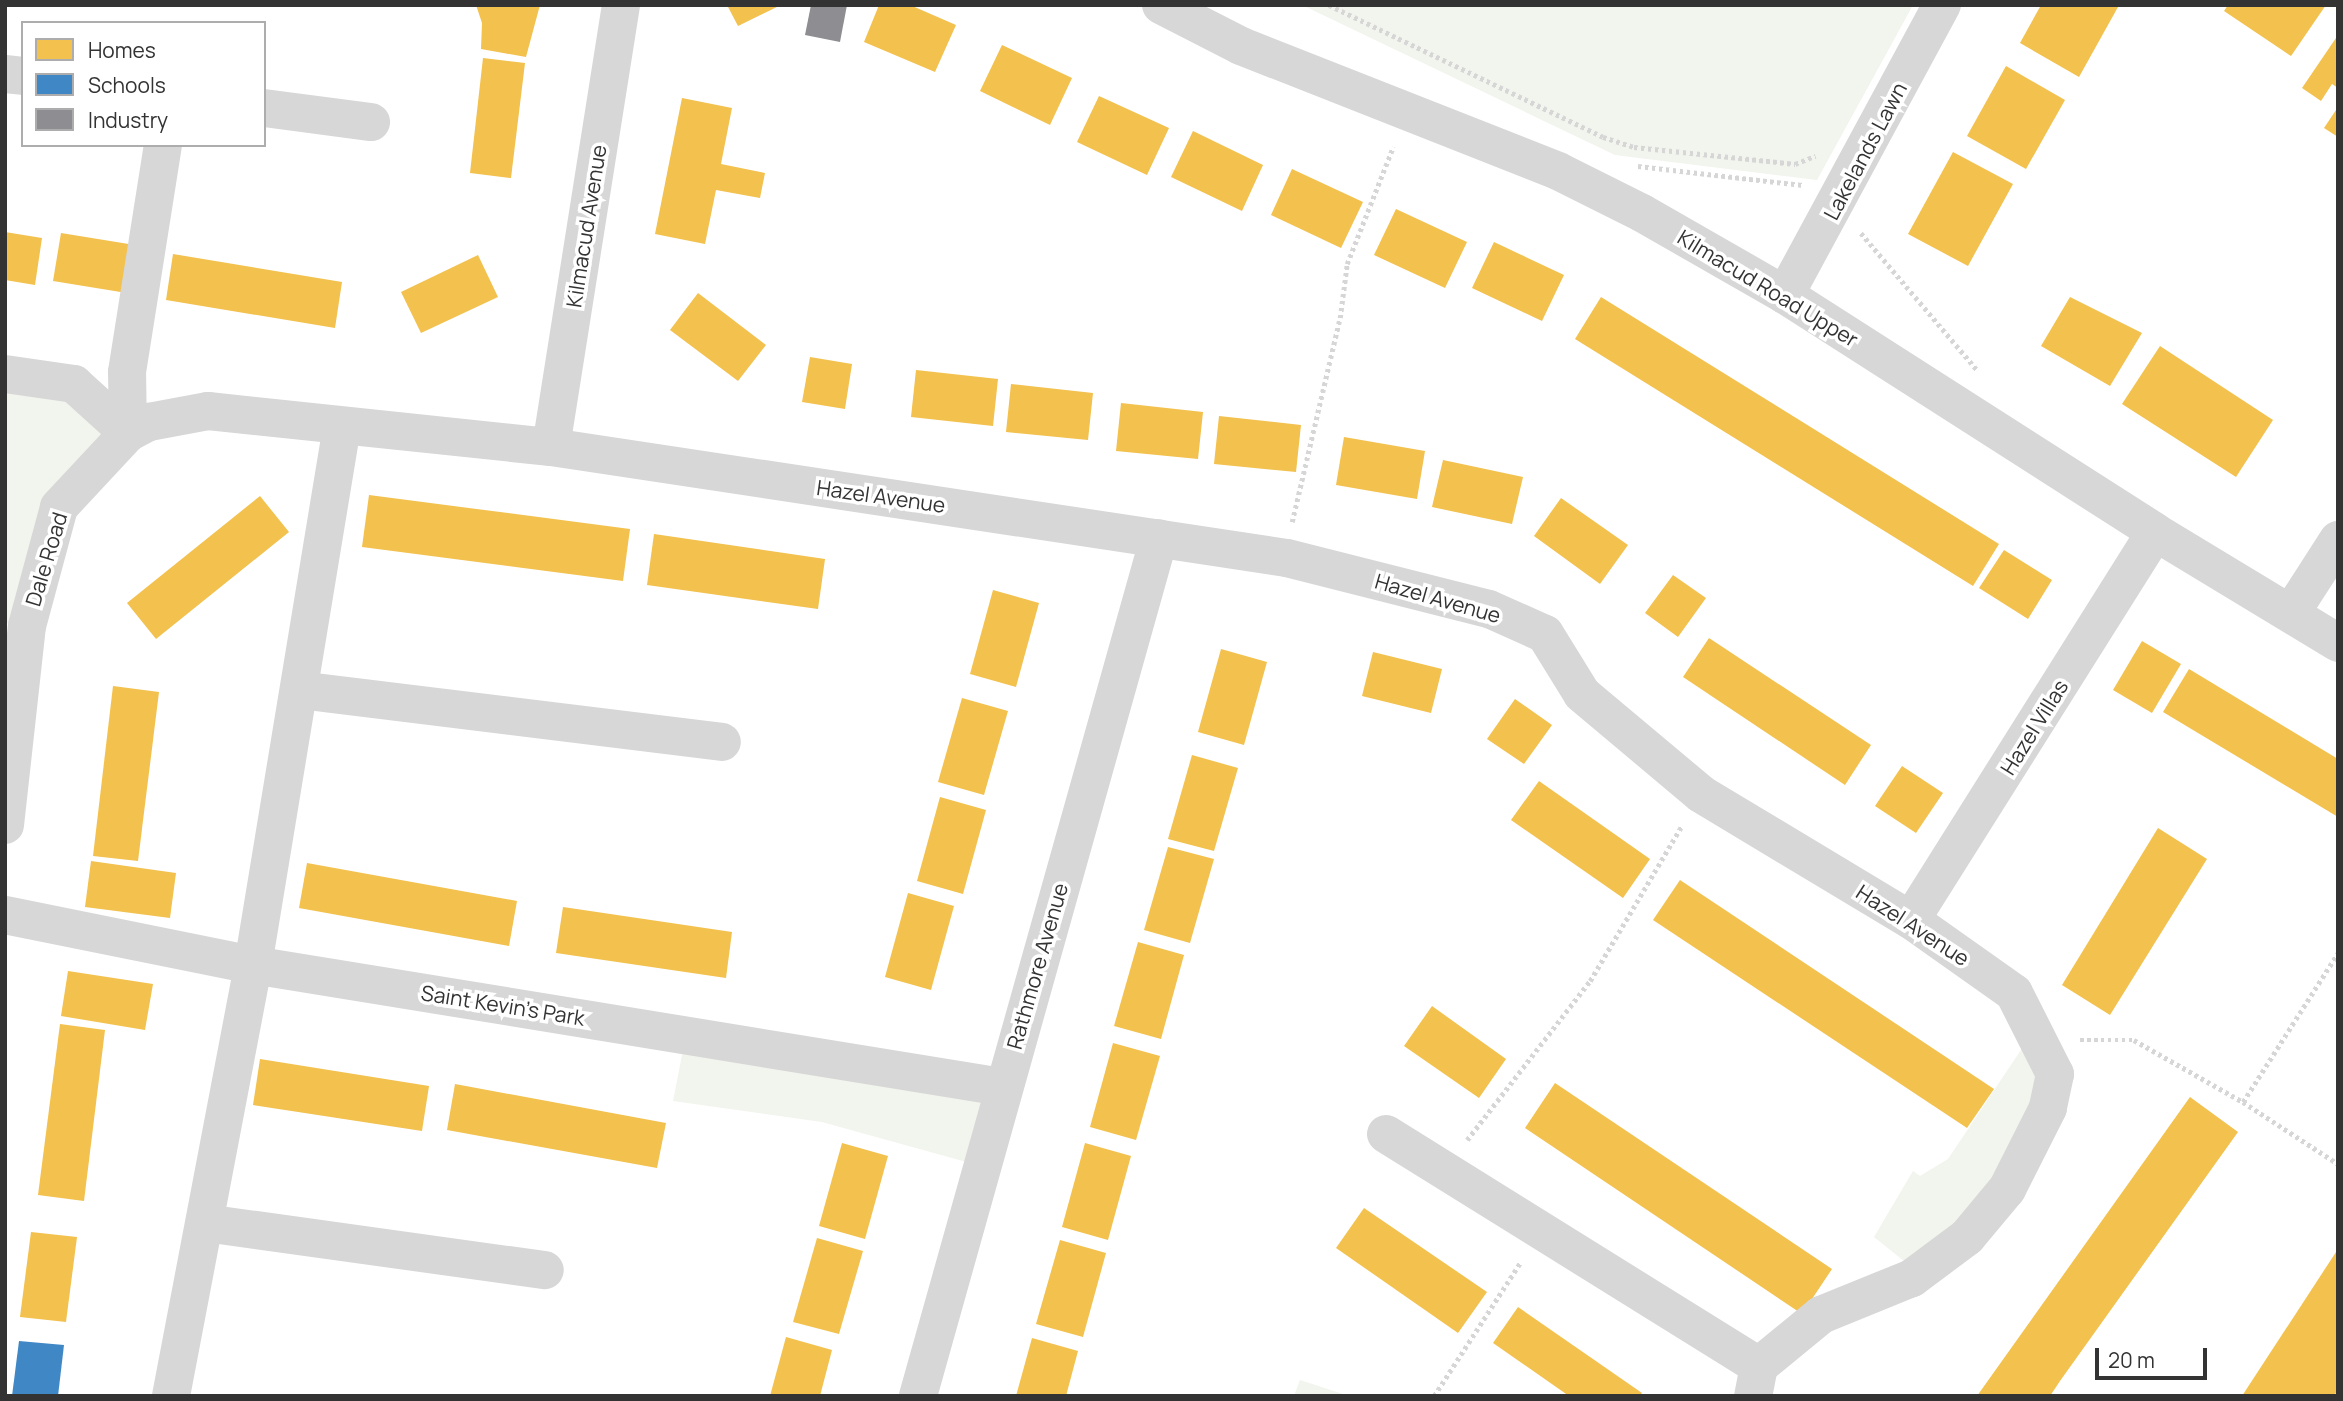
<!DOCTYPE html>
<style>
body{margin:0}
#map{position:relative;width:2343px;height:1401px;overflow:hidden;background:#fff;font-family:Manrope,sans-serif}
div>[style]{position:absolute}
[style*='--x']{left:calc(var(--x)*1px);top:calc(var(--y)*1px);width:calc(var(--w)*1px);rotate:calc(var(--a)*1deg)}
.green>*{inset:0;background:#f1f5ed}
.homes>*{inset:0;background:#f2c14e}
.schools>*{inset:0;background:#3f88c5}
.industry>*{inset:0;background:#8d8d92}
.path>*{height:4.5px;margin-top:-2.25px;transform-origin:0;background:repeating-linear-gradient(90deg,#d6d6d6 0 3.5px,transparent 0 7px)}
.minor>*{height:38px;margin:-19px;padding:0 19px;transform-origin:19px;border-radius:19px;background:#d7d7d7}
span{translate:-50% -50%;white-space:nowrap;text-align:center;line-height:1.15;-webkit-text-stroke:7px #fff;paint-order:stroke}
.street-label{font-size:21px;color:#333}
.frame{position:absolute;inset:0;border:7px solid #333;pointer-events:none}
.legend{position:absolute;left:21px;top:21px;width:245px;height:126px;box-sizing:border-box;background:#fff;border:2px solid #adadad;margin:0;padding:9px 12px;list-style:none;font-size:21px;color:#333}
.legend li{display:flex;align-items:center;gap:14px;height:35px}
.legend b{width:35px;border:2px solid #adadad}
.scale{position:absolute;left:2095px;top:1348px;width:112px;height:32px;box-sizing:border-box;border:4px solid #333;border-top:0;padding-left:9px;font-size:21px;line-height:24px;white-space:nowrap;color:#333;-webkit-text-stroke:5px #fff;paint-order:stroke}
</style>
<div id="map">
<div class="green">
<i style="clip-path:polygon(1302px 5px,1913px 5px,1817px 180px,1615px 155px)"></i>
<i style="clip-path:polygon(5px 374px,74px 384px,127px 434px,59px 507px,26px 625px,5px 623px)"></i>
<i style="clip-path:polygon(2035px 1029px,2048px 1108px,1919px 1273px,1874px 1237px,1913px 1171px,1920px 1176px,1948px 1159px)"></i>
<i style="clip-path:polygon(686px 1035px,1002px 1087px,981px 1166px,822px 1122px,673px 1101px)"></i>
<i style="clip-path:polygon(1300px 1380px,1349px 1396px,1294px 1396px)"></i>
</div>
<div class="homes">
<i style="clip-path:polygon(476px 5px,540px 5px,526px 57px,481px 49px,482px 23px)"></i>
<i style="clip-path:polygon(727px 5px,781px 5px,738px 26px)"></i>
<i style="clip-path:polygon(879px 5px,910px 5px,956px 25px,935px 72px,864px 42px)"></i>
<i style="clip-path:polygon(2041px 5px,2118px 7px,2079px 77px,2020px 43px)"></i>
<i style="clip-path:polygon(2228px 5px,2326px 5px,2291px 56px,2224px 11px)"></i>
<i style="clip-path:polygon(2338px 35px,2338px 88px,2332px 84px,2321px 101px,2302px 88px)"></i>
<i style="clip-path:polygon(1002px 45px,1072px 78px,1050px 125px,980px 91px)"></i>
<i style="clip-path:polygon(483px 58px,525px 63px,511px 178px,470px 173px)"></i>
<i style="clip-path:polygon(2006px 66px,2065px 100px,2026px 169px,1967px 136px)"></i>
<i style="clip-path:polygon(1099px 96px,1169px 128px,1147px 175px,1077px 142px)"></i>
<i style="clip-path:polygon(682px 98px,732px 108px,721px 164px,765px 173px,760px 198px,716px 190px,705px 244px,655px 234px)"></i>
<i style="clip-path:polygon(2338px 107px,2338px 137px,2324px 128px)"></i>
<i style="clip-path:polygon(1193px 131px,1263px 165px,1242px 211px,1171px 177px)"></i>
<i style="clip-path:polygon(1953px 152px,2013px 184px,1968px 266px,1908px 234px)"></i>
<i style="clip-path:polygon(1292px 169px,1363px 202px,1341px 248px,1271px 215px)"></i>
<i style="clip-path:polygon(1396px 209px,1467px 242px,1445px 288px,1374px 255px)"></i>
<i style="clip-path:polygon(5px 232px,42px 238px,35px 285px,5px 280px)"></i>
<i style="clip-path:polygon(61px 233px,147px 247px,139px 295px,53px 281px)"></i>
<i style="clip-path:polygon(1494px 242px,1564px 275px,1542px 321px,1472px 288px)"></i>
<i style="clip-path:polygon(173px 254px,342px 282px,335px 328px,166px 300px)"></i>
<i style="clip-path:polygon(478px 255px,498px 297px,421px 333px,401px 292px)"></i>
<i style="clip-path:polygon(698px 293px,766px 345px,738px 381px,670px 330px)"></i>
<i style="clip-path:polygon(1601px 297px,1999px 544px,1973px 586px,1575px 339px)"></i>
<i style="clip-path:polygon(2070px 297px,2142px 333px,2110px 386px,2041px 346px)"></i>
<i style="clip-path:polygon(2160px 346px,2273px 420px,2236px 477px,2122px 404px)"></i>
<i style="clip-path:polygon(810px 357px,852px 364px,845px 409px,802px 402px)"></i>
<i style="clip-path:polygon(916px 370px,998px 379px,993px 426px,911px 417px)"></i>
<i style="clip-path:polygon(1011px 384px,1093px 393px,1088px 440px,1006px 432px)"></i>
<i style="clip-path:polygon(1121px 403px,1203px 412px,1198px 459px,1116px 451px)"></i>
<i style="clip-path:polygon(1219px 416px,1301px 425px,1296px 472px,1214px 464px)"></i>
<i style="clip-path:polygon(1344px 437px,1425px 451px,1417px 499px,1336px 485px)"></i>
<i style="clip-path:polygon(1443px 460px,1523px 477px,1512px 524px,1432px 507px)"></i>
<i style="clip-path:polygon(369px 495px,630px 529px,623px 581px,362px 547px)"></i>
<i style="clip-path:polygon(260px 496px,289px 532px,156px 639px,127px 603px)"></i>
<i style="clip-path:polygon(1561px 498px,1628px 545px,1600px 584px,1534px 536px)"></i>
<i style="clip-path:polygon(654px 534px,825px 559px,818px 609px,647px 585px)"></i>
<i style="clip-path:polygon(2004px 550px,2052px 580px,2028px 619px,1979px 588px)"></i>
<i style="clip-path:polygon(1673px 575px,1706px 598px,1678px 637px,1645px 613px)"></i>
<i style="clip-path:polygon(993px 590px,1039px 603px,1016px 687px,970px 674px)"></i>
<i style="clip-path:polygon(1709px 638px,1871px 745px,1845px 785px,1683px 677px)"></i>
<i style="clip-path:polygon(2142px 641px,2181px 664px,2152px 713px,2113px 690px)"></i>
<i style="clip-path:polygon(1221px 649px,1267px 662px,1244px 745px,1198px 732px)"></i>
<i style="clip-path:polygon(1373px 652px,1442px 669px,1431px 713px,1362px 696px)"></i>
<i style="clip-path:polygon(2189px 669px,2338px 759px,2338px 817px,2163px 712px)"></i>
<i style="clip-path:polygon(113px 686px,159px 692px,138px 861px,93px 856px)"></i>
<i style="clip-path:polygon(962px 698px,1008px 711px,984px 795px,938px 782px)"></i>
<i style="clip-path:polygon(1515px 699px,1552px 725px,1524px 764px,1487px 739px)"></i>
<i style="clip-path:polygon(1192px 755px,1238px 768px,1214px 851px,1168px 839px)"></i>
<i style="clip-path:polygon(1902px 766px,1943px 793px,1916px 833px,1875px 806px)"></i>
<i style="clip-path:polygon(1539px 781px,1650px 859px,1623px 898px,1511px 820px)"></i>
<i style="clip-path:polygon(940px 797px,986px 810px,963px 894px,917px 881px)"></i>
<i style="clip-path:polygon(2158px 828px,2207px 859px,2110px 1015px,2062px 985px)"></i>
<i style="clip-path:polygon(1168px 847px,1214px 859px,1190px 943px,1144px 930px)"></i>
<i style="clip-path:polygon(91px 861px,176px 873px,170px 918px,85px 907px)"></i>
<i style="clip-path:polygon(307px 863px,517px 901px,509px 946px,299px 908px)"></i>
<i style="clip-path:polygon(1680px 880px,1994px 1089px,1967px 1128px,1653px 920px)"></i>
<i style="clip-path:polygon(908px 893px,954px 906px,931px 990px,885px 977px)"></i>
<i style="clip-path:polygon(563px 907px,732px 932px,726px 978px,556px 953px)"></i>
<i style="clip-path:polygon(1138px 942px,1184px 955px,1161px 1039px,1114px 1026px)"></i>
<i style="clip-path:polygon(68px 971px,153px 984px,145px 1030px,61px 1016px)"></i>
<i style="clip-path:polygon(1432px 1006px,1506px 1059px,1479px 1098px,1404px 1046px)"></i>
<i style="clip-path:polygon(60px 1024px,105px 1030px,84px 1201px,38px 1195px)"></i>
<i style="clip-path:polygon(1113px 1043px,1160px 1056px,1136px 1140px,1090px 1127px)"></i>
<i style="clip-path:polygon(260px 1059px,429px 1086px,422px 1131px,253px 1105px)"></i>
<i style="clip-path:polygon(1555px 1083px,1832px 1269px,1802px 1314px,1525px 1128px)"></i>
<i style="clip-path:polygon(455px 1084px,666px 1123px,657px 1168px,447px 1130px)"></i>
<i style="clip-path:polygon(2190px 1097px,2238px 1132px,2060px 1381px,2050px 1396px,1977px 1396px)"></i>
<i style="clip-path:polygon(842px 1143px,888px 1156px,865px 1239px,819px 1226px)"></i>
<i style="clip-path:polygon(1085px 1143px,1131px 1156px,1108px 1240px,1062px 1227px)"></i>
<i style="clip-path:polygon(1364px 1208px,1487px 1292px,1458px 1333px,1336px 1248px)"></i>
<i style="clip-path:polygon(31px 1232px,77px 1237px,66px 1322px,20px 1317px)"></i>
<i style="clip-path:polygon(817px 1238px,863px 1251px,839px 1334px,793px 1322px)"></i>
<i style="clip-path:polygon(1060px 1240px,1106px 1253px,1083px 1337px,1036px 1324px)"></i>
<i style="clip-path:polygon(2338px 1249px,2338px 1390px,2334px 1396px,2242px 1396px)"></i>
<i style="clip-path:polygon(1518px 1307px,1642px 1393px,1640px 1396px,1569px 1396px,1493px 1343px)"></i>
<i style="clip-path:polygon(786px 1337px,832px 1350px,820px 1396px,770px 1396px)"></i>
<i style="clip-path:polygon(1032px 1338px,1078px 1351px,1066px 1396px,1016px 1396px)"></i>
</div>
<div class="schools">
<i style="clip-path:polygon(19px 1341px,64px 1345px,58px 1396px,12px 1396px)"></i>
</div>
<div class="industry">
<i style="clip-path:polygon(811px 5px,847px 5px,840px 42px,805px 35px)"></i>
</div>
<div class="path">
<i style="--x:1329;--y:5;--w:304;--a:25.7"></i>
<i style="--x:1603;--y:137;--w:33;--a:18"></i>
<i style="--x:1634;--y:147;--w:162;--a:6"></i>
<i style="--x:1795;--y:164;--w:22;--a:-22"></i>
<i style="--x:1638;--y:166;--w:166;--a:6.6"></i>
<i style="--x:1861;--y:233;--w:180;--a:49.7"></i>
<i style="--x:1292;--y:522;--w:210;--a:-76.8"></i>
<i style="--x:1340;--y:318;--w:54;--a:-82.6"></i>
<i style="--x:1347;--y:264;--w:126;--a:-68.5"></i>
<i style="--x:2080;--y:1040;--w:54;--a:0"></i>
<i style="--x:2134;--y:1040;--w:125;--a:29.6"></i>
<i style="--x:2243;--y:1102;--w:113;--a:33.1"></i>
<i style="--x:2243;--y:1102;--w:177;--a:-57.5"></i>
<i style="--x:1467;--y:1140;--w:201;--a:-52.3"></i>
<i style="--x:1590;--y:981;--w:179;--a:-59.4"></i>
<i style="--x:1434;--y:1396;--w:158;--a:-57.1"></i>
</div>
<div class="minor">
<i style="--x:1161;--y:5;--w:90;--a:27.1"></i>
<i style="--x:1241;--y:46;--w:341;--a:21.5"></i>
<i style="--x:1558;--y:171;--w:94;--a:26.6"></i>
<i style="--x:1642;--y:213;--w:165;--a:29.8"></i>
<i style="--x:1785;--y:295;--w:439;--a:32.6"></i>
<i style="--x:2155;--y:532;--w:214;--a:31.2"></i>
<i style="--x:5;--y:74;--w:18;--a:6"></i>
<i style="--x:264;--y:108;--w:108;--a:7.5"></i>
<i style="--x:1785;--y:295;--w:330;--a:-61.6"></i>
<i style="--x:5;--y:374;--w:70;--a:8.2"></i>
<i style="--x:74;--y:384;--w:73;--a:42.2"></i>
<i style="--x:128;--y:433;--w:24;--a:-28"></i>
<i style="--x:149;--y:422;--w:60;--a:-10.6"></i>
<i style="--x:208;--y:411;--w:345;--a:6"></i>
<i style="--x:551;--y:447;--w:744;--a:8.58"></i>
<i style="--x:1287;--y:558;--w:208;--a:14.2"></i>
<i style="--x:1489;--y:609;--w:61;--a:24.1"></i>
<i style="--x:1545;--y:634;--w:70;--a:58.3"></i>
<i style="--x:1582;--y:694;--w:155;--a:40"></i>
<i style="--x:1701;--y:794;--w:245;--a:31"></i>
<i style="--x:1911;--y:920;--w:126;--a:35.3"></i>
<i style="--x:2014;--y:993;--w:91;--a:63.2"></i>
<i style="--x:2055;--y:1074;--w:35;--a:102"></i>
<i style="--x:2048;--y:1108;--w:91;--a:116.8"></i>
<i style="--x:2007;--y:1189;--w:62;--a:129.8"></i>
<i style="--x:1967;--y:1237;--w:69;--a:143.3"></i>
<i style="--x:1912;--y:1278;--w:98;--a:157.9"></i>
<i style="--x:1821;--y:1315;--w:80;--a:140.6"></i>
<i style="--x:1759;--y:1366;--w:31;--a:101"></i>
<i style="--x:551;--y:447;--w:448;--a:-81"></i>
<i style="--x:2291;--y:613;--w:87;--a:-57.2"></i>
<i style="--x:299;--y:690;--w:426;--a:7"></i>
<i style="--x:5;--y:825;--w:200;--a:-83.7"></i>
<i style="--x:27;--y:626;--w:123;--a:-74.9"></i>
<i style="--x:59;--y:507;--w:101;--a:-47"></i>
<i style="--x:128;--y:433;--w:61;--a:-90.9"></i>
<i style="--x:127;--y:372;--w:230;--a:-81"></i>
<i style="--x:5;--y:915;--w:253;--a:11.4"></i>
<i style="--x:253;--y:965;--w:759;--a:9.25"></i>
<i style="--x:1911;--y:920;--w:458;--a:-57.8"></i>
<i style="--x:1386;--y:1134;--w:439;--a:31.9"></i>
<i style="--x:205;--y:1223;--w:343;--a:7.9"></i>
<i style="--x:171;--y:1396;--w:439;--a:-79.2"></i>
<i style="--x:253;--y:965;--w:546;--a:-80.62"></i>
<i style="--x:918;--y:1396;--w:891;--a:-74.31"></i>
</div>
<div class="street-label">
<span style="left:1865px;top:151px;rotate:-62deg">Lakelands Lawn</span>
<span style="left:586px;top:226px;rotate:-81deg">Kilmacud Avenue</span>
<span style="left:1768px;top:288px;rotate:31deg">Kilmacud Road Upper</span>
<span style="left:881px;top:496px;rotate:8deg">Hazel Avenue</span>
<span style="left:46px;top:559px;rotate:-73deg">Dale Road</span>
<span style="left:1438px;top:598px;rotate:16deg">Hazel Avenue</span>
<span style="left:2034px;top:727px;rotate:-58deg">Hazel Villas</span>
<span style="left:1913px;top:925px;rotate:33deg">Hazel Avenue</span>
<span style="left:1037px;top:966px;rotate:-74deg">Rathmore Avenue</span>
<span style="left:503px;top:1005px;rotate:9deg">Saint Kevin's Park</span>
</div>
<div class="frame"></div>
<ul class="legend">
<li><b style="height:19px;background:#f2c14e"></b>Homes</li>
<li><b style="height:19px;background:#3f88c5"></b>Schools</li>
<li><b style="height:19px;background:#8d8d92"></b>Industry</li>
</ul>
<div class="scale">20 m</div>
</div>
